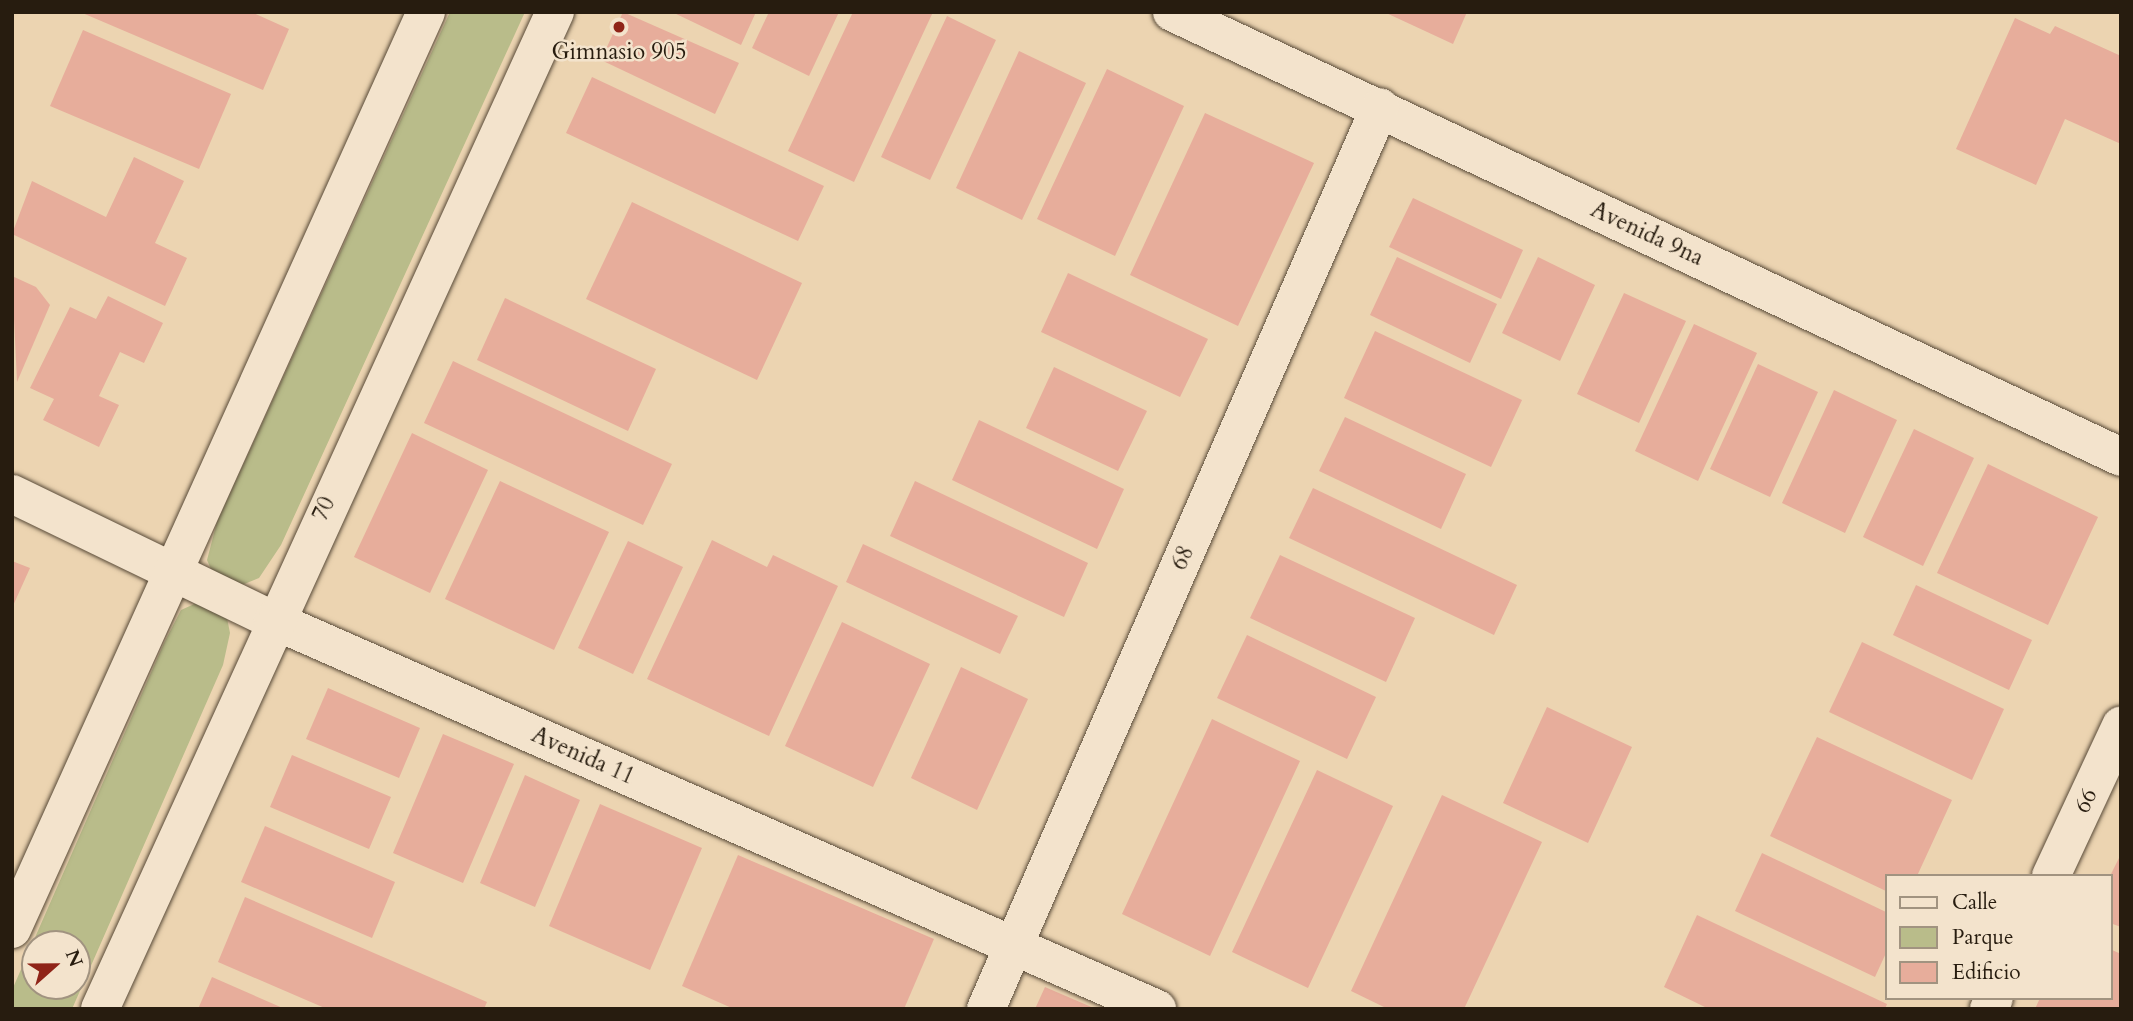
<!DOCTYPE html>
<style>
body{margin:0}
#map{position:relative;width:2133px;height:1021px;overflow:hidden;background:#ecd4b1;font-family:Cardo,serif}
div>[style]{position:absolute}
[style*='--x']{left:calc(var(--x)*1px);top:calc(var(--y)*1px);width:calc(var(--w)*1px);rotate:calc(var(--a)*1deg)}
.green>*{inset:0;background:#b9bc8a}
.building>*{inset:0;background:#e7ad9b}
.roads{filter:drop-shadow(0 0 2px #584a38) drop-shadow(0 0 2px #584a38)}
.street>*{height:38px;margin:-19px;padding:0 19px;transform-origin:19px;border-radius:19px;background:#f3e3cc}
.secondary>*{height:38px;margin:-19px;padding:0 19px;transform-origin:19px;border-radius:19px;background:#f3e3cc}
.dots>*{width:19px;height:19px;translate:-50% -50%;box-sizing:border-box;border:4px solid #f3e3cc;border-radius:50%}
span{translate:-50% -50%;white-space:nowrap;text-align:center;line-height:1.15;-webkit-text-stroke:5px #f3e3cc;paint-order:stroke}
.poi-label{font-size:23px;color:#271c0f}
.street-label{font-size:23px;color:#271c0f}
.frame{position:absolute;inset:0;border:14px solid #271c0f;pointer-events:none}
.legend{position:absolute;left:1885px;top:874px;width:228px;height:126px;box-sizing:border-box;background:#f3e3cc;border:2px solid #a19380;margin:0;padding:9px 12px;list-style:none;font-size:21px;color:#271c0f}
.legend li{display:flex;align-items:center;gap:14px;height:35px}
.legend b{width:35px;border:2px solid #a19380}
.north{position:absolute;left:21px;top:930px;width:70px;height:70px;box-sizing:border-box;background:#f3e3cc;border:2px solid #a19380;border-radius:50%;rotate:69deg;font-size:19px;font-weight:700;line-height:28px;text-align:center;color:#271c0f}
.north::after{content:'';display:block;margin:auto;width:24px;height:32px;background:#8f2418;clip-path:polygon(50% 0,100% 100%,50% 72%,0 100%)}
</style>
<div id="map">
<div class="green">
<i style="clip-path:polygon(evenodd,450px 12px,525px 12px,281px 545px,259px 578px,222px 593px,230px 633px,223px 665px,72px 1009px,12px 1009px,12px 990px,164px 643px,181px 610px,221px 592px,207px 560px,217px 522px,450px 12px,35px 944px,77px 944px,77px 986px,35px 986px,35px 944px)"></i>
</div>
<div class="building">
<i style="clip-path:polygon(80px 12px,251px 12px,289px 29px,263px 90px)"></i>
<i style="clip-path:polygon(623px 12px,739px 63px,715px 114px,601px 60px)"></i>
<i style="clip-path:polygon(672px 12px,756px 12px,741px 45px)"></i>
<i style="clip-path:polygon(769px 12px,839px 12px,809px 76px,752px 48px)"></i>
<i style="clip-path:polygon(853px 12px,933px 12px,854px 182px,788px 151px)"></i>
<i style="clip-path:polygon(1384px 12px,1467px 12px,1453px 44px)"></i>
<i style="clip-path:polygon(947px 16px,996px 40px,930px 180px,881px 157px)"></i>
<i style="clip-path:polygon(2015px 18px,2050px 34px,2055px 26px,2121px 56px,2121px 144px,2065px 119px,2036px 185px,1956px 149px)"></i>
<i style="clip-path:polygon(83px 30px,231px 94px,199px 169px,50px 106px)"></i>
<i style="clip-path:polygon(1019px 51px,1086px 83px,1022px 220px,956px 188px)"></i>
<i style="clip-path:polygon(1107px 69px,1184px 106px,1115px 256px,1037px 219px)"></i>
<i style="clip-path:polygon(592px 77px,824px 186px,798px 241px,566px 133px)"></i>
<i style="clip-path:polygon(1205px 113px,1314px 163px,1238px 326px,1130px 275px)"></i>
<i style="clip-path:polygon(134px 157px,184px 181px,155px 243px,187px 258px,165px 306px,12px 234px,32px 181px,106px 217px)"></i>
<i style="clip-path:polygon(1413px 198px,1523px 250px,1501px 299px,1389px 247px)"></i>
<i style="clip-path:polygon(632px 202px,802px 283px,757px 380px,586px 299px)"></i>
<i style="clip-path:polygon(1397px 257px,1497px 304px,1470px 363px,1370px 315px)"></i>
<i style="clip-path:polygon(1538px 257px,1595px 285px,1560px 361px,1502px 333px)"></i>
<i style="clip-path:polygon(1068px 273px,1208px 339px,1180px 397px,1041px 332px)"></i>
<i style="clip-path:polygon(12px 276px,36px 287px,50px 305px,17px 382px)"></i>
<i style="clip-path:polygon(1624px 293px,1686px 321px,1639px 423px,1577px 394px)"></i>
<i style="clip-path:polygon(108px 296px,163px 323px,144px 363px,120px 352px,99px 396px,119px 405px,99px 447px,43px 420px,54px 399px,30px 388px,70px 307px,96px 319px)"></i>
<i style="clip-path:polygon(505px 298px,656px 369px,628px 431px,477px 360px)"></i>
<i style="clip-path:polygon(1694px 324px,1757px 353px,1698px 481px,1635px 451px)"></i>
<i style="clip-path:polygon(1375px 331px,1522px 400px,1491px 467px,1344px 398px)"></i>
<i style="clip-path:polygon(453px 361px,672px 464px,643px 525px,424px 423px)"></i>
<i style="clip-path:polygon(1758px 364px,1818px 392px,1770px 497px,1710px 469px)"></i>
<i style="clip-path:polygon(1054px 367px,1147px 411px,1118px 471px,1026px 428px)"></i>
<i style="clip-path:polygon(1834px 390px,1897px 420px,1845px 533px,1782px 503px)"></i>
<i style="clip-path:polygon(1345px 417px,1466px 474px,1441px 529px,1319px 471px)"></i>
<i style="clip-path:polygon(979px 420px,1124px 489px,1097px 549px,952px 480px)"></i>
<i style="clip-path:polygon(1914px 429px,1974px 458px,1923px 566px,1863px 537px)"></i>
<i style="clip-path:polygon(412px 433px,488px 470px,430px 593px,354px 557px)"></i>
<i style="clip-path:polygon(1988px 464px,2098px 517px,2048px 625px,1937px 573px)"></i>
<i style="clip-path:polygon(500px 481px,609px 532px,554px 650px,445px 599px)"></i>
<i style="clip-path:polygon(915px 481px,1088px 563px,1064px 617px,890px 536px)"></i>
<i style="clip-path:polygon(1313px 488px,1517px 585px,1494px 635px,1289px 538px)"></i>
<i style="clip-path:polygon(712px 540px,767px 567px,773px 555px,838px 586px,769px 736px,647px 679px)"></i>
<i style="clip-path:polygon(628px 541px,683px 567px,633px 674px,578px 648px)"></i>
<i style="clip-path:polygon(863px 544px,1018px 616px,1000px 654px,846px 582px)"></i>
<i style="clip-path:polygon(1280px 555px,1415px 618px,1386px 682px,1250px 618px)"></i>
<i style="clip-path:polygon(12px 561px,30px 568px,12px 608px)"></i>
<i style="clip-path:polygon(1916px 585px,2032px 640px,2009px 690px,1893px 635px)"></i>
<i style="clip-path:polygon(842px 622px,930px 664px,873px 787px,785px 746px)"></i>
<i style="clip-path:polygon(1247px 635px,1376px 697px,1347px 759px,1217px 698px)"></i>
<i style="clip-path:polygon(1862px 642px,2004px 709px,1972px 780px,1829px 712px)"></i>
<i style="clip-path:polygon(961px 667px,1028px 699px,977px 810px,911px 778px)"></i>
<i style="clip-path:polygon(328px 688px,420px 728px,399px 778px,306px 739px)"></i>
<i style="clip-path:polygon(1547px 707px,1632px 747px,1588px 843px,1503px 803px)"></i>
<i style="clip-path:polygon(1212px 719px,1300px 761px,1210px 956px,1122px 914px)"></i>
<i style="clip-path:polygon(443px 734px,514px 764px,463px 883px,393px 853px)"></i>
<i style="clip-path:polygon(1817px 737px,1952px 800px,1917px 876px,1886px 876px,1886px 891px,1770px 836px)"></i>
<i style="clip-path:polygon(292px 755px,391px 797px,369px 849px,270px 807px)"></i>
<i style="clip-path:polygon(1317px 770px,1393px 806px,1308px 988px,1232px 952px)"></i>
<i style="clip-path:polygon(525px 775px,580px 800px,535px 907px,480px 883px)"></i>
<i style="clip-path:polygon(1442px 795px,1542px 842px,1464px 1009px,1388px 1009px,1351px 991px)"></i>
<i style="clip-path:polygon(600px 804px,702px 848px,650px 970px,549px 926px)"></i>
<i style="clip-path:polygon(265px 826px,395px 882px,372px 938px,241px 882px)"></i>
<i style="clip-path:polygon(1762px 853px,1886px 912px,1886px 953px,1875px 977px,1735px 911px)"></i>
<i style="clip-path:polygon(2121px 854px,2121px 927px,2110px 923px,2110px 876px)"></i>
<i style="clip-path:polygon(738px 855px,934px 939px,904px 1009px,734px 1009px,682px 986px)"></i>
<i style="clip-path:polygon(245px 897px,487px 1002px,484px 1009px,327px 1009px,218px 962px)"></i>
<i style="clip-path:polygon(1697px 915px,1887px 1004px,1885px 1009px,1709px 1009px,1664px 987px)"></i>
<i style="clip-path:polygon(2110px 949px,2121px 954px,2121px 1009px,2035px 1009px,2040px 998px,2110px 998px)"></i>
<i style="clip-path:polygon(212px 977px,285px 1009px,198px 1009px)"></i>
<i style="clip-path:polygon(1045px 987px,1096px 1009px,1035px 1009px)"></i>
</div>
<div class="roads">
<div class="street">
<i style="--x:1172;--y:12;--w:1048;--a:25.12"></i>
<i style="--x:12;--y:494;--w:290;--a:25.8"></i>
<i style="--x:273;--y:620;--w:966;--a:23.75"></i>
<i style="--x:2051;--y:876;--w:166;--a:-65"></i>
<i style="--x:986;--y:1009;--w:984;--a:-66.4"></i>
<i style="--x:1989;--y:1009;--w:12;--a:-66"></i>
</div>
<div class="secondary">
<i style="--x:12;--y:929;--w:1006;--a:-65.7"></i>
<i style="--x:100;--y:1009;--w:1096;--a:-65.47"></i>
</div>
</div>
<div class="dots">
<i style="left:619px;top:27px;background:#8f2418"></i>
</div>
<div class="poi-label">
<span style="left:619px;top:52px">Gimnasio 905</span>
</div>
<div class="street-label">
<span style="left:1647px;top:234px;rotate:25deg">Avenida 9na</span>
<span style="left:324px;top:509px;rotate:-65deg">70</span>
<span style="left:1183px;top:558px;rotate:-66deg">68</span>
<span style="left:583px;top:756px;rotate:24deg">Avenida 11</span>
<span style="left:2086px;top:801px;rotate:-65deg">66</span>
</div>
<div class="frame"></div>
<ul class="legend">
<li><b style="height:9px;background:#f3e3cc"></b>Calle</li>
<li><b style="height:19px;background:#b9bc8a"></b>Parque</li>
<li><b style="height:19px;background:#e7ad9b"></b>Edificio</li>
</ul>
<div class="north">N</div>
</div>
